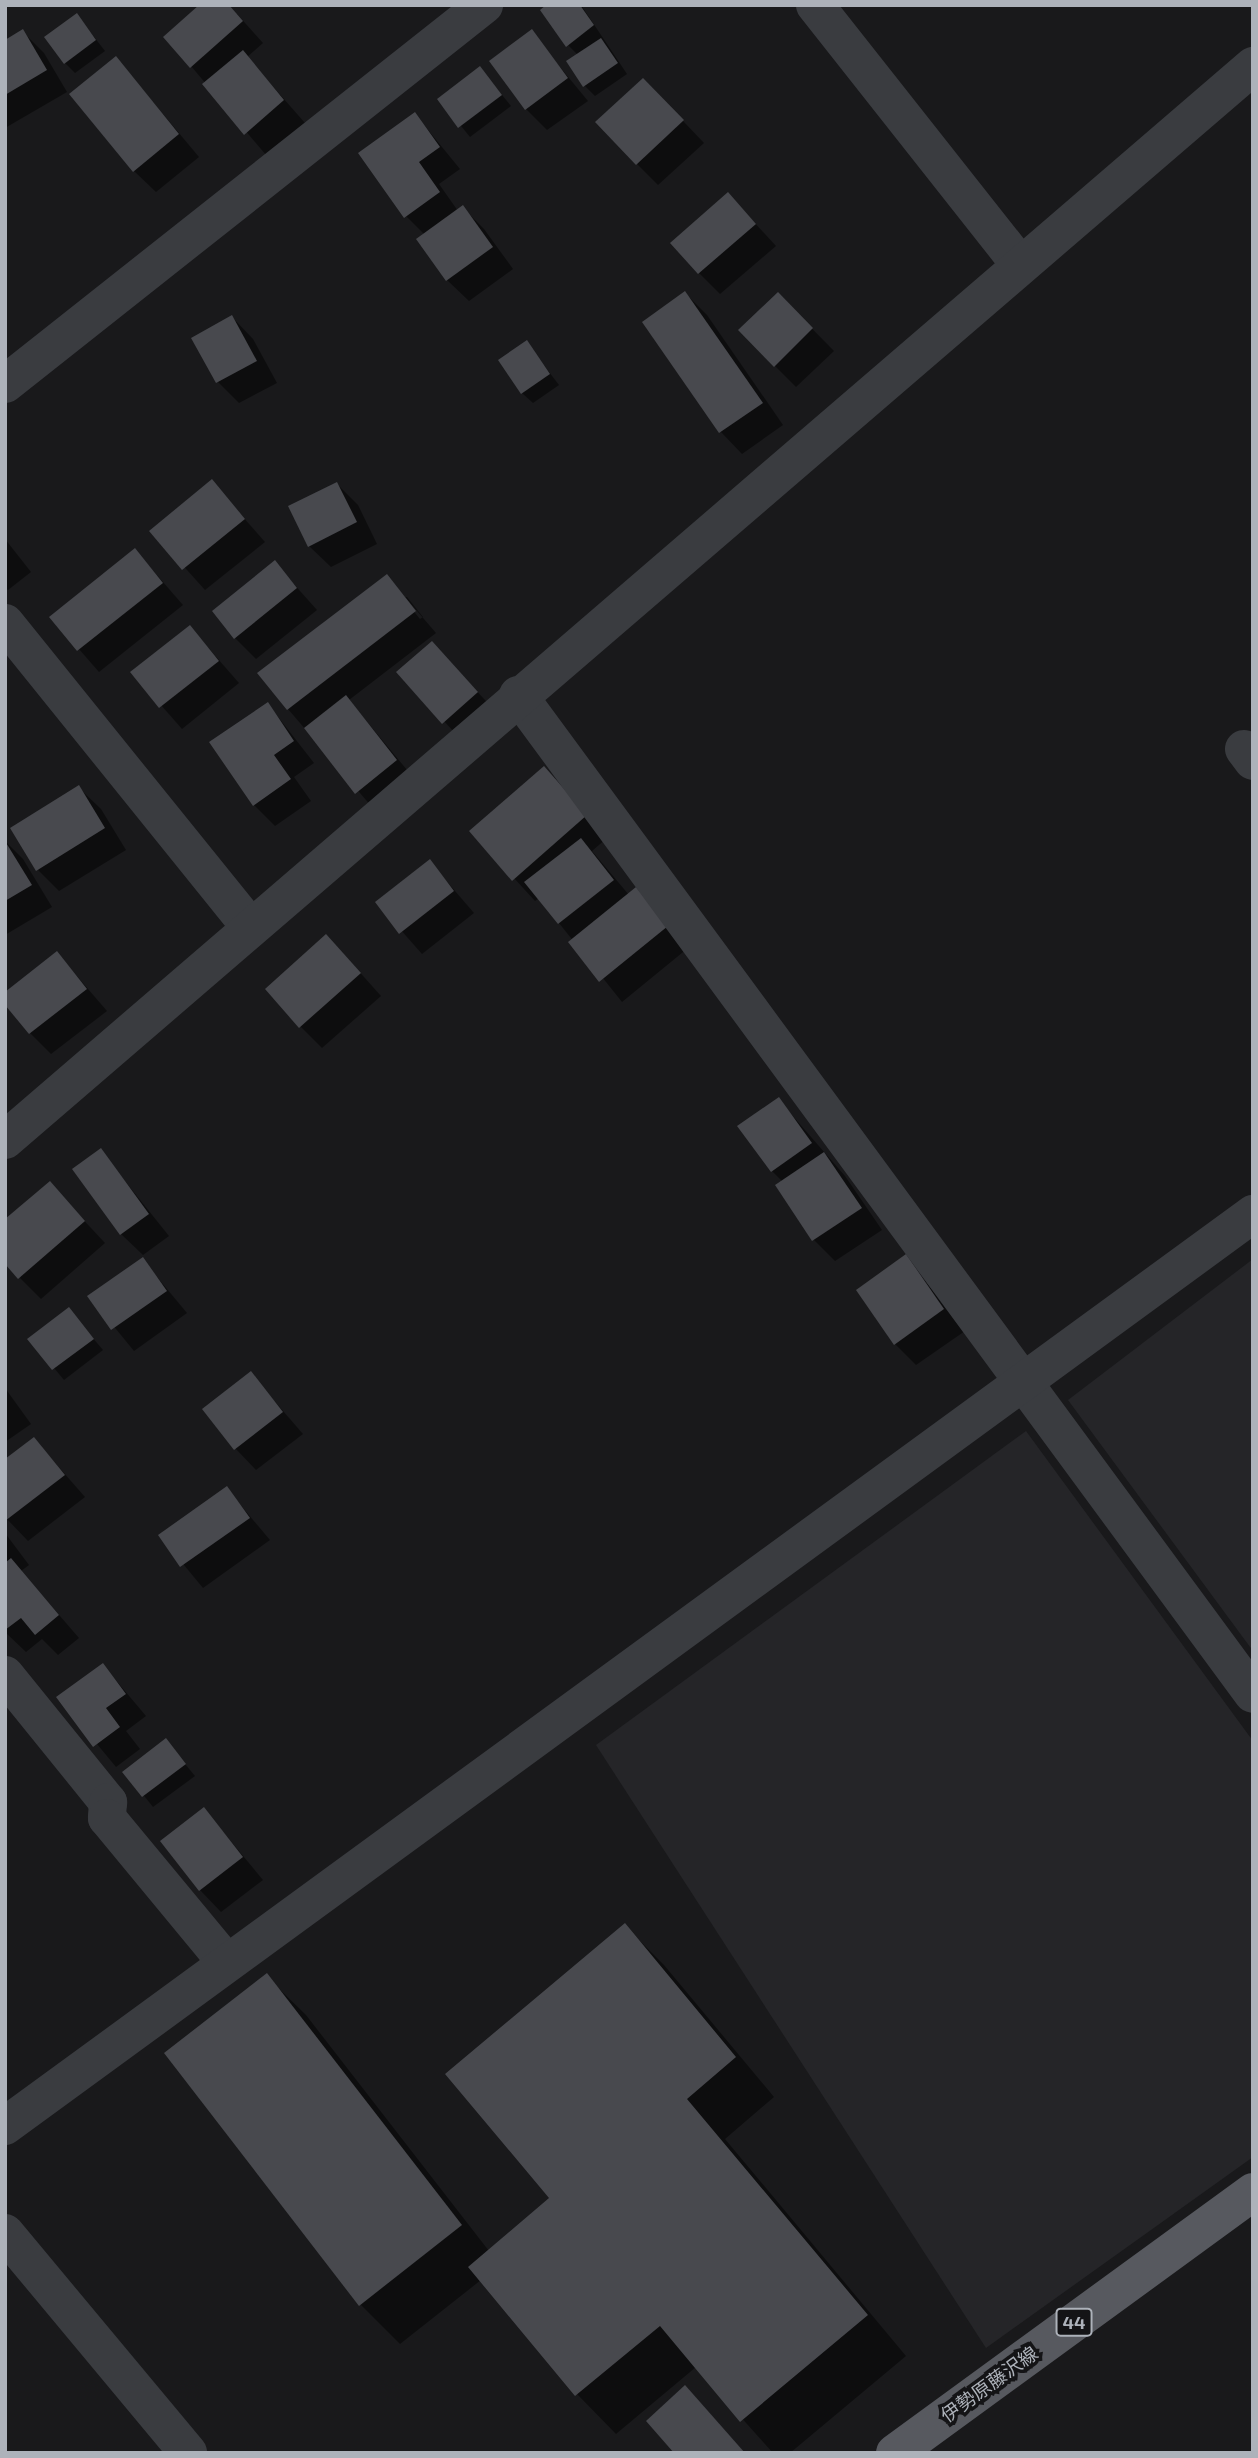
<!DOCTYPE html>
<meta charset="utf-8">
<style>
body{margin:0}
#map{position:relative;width:1258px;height:2458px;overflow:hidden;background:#19191b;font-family:"Exo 2","Noto Sans JP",sans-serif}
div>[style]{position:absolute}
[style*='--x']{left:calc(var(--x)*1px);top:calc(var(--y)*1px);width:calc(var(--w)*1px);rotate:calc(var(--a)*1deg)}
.built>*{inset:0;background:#252528}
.shadow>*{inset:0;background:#0007}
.building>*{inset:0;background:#48494e}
.minor>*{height:38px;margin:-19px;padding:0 19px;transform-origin:19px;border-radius:19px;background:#3a3c40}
.major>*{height:38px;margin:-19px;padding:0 19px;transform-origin:19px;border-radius:19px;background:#57595f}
span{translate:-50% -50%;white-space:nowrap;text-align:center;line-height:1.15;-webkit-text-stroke:7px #141416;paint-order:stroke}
.shield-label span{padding:2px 5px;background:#141416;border:2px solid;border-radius:5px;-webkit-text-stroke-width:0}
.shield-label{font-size:18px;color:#adb2ba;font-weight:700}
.street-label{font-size:19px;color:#adb2ba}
.frame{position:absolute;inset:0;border:7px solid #adb2ba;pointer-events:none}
</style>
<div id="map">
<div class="built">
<i style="clip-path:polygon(1253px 1259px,1253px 1651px,1068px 1400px)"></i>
<i style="clip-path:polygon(1026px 1431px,1253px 1741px,1253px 2157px,986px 2348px,596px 1745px)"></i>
</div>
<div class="shadow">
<i style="clip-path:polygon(549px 5px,581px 5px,627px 74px,595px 96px,585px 86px,578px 55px,568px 45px)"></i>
<i style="clip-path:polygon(237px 14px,263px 43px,247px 57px,305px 123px,266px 155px,191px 66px)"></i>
<i style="clip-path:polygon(77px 15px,105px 51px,75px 73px,65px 63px)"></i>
<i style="clip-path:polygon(23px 32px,44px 53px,67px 92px,5px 128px,5px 42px)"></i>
<i style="clip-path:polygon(531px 32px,588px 101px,547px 130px,526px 109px)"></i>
<i style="clip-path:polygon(116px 58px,199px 157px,156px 192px,134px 171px)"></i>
<i style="clip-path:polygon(480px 68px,511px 106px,470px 137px,439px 99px)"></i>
<i style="clip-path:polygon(664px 101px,704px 143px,658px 185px,637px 164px)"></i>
<i style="clip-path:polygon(415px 114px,460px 169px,439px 184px,458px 211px,463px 208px,484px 229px,513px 269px,469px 301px,447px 280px,425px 235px,406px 216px)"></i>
<i style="clip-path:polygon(728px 194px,776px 246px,720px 294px,699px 273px)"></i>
<i style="clip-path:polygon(685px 293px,707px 315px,783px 425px,742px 454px,721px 432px,645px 322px)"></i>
<i style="clip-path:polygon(778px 294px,834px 351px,796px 387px,775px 366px)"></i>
<i style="clip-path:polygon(232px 317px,253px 339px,277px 383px,239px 403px,217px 381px)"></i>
<i style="clip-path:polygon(526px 342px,559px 385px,533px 403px,522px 393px)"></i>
<i style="clip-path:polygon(212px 482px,265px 542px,205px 590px,152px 531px)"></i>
<i style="clip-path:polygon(337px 484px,358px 505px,377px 544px,331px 567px,309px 546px)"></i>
<i style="clip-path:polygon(5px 539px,31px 572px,8px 590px,5px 588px)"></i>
<i style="clip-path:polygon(135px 550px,183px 605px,99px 672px,51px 617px)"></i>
<i style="clip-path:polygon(275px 563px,317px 610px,256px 659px,235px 638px)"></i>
<i style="clip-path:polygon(evenodd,387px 576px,436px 633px,349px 700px,417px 782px,378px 814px,288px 709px,387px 576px,402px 597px,407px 597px,423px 617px,420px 619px,402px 597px)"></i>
<i style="clip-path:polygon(190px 627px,239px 683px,182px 729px,132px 672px)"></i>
<i style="clip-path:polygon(432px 643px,498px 714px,465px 744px,399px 672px)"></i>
<i style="clip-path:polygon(268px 704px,314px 763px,294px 777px,311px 801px,275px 826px,254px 805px)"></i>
<i style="clip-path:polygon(544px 768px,607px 838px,592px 851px,629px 895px,636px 889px,688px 948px,622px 1002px,539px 898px,535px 901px,471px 831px)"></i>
<i style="clip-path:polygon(79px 788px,101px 809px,126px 850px,59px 891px,38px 870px)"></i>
<i style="clip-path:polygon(5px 841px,23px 859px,52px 907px,5px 935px)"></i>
<i style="clip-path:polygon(430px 862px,474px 913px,422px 954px,377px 903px)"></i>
<i style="clip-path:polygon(57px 953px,107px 1011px,51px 1054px,30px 1033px)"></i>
<i style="clip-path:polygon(347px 958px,381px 996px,322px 1048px,300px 1026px)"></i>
<i style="clip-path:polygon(778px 1099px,845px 1176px,882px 1230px,835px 1261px,814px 1240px,777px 1186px,783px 1182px,772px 1171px)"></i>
<i style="clip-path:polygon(100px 1150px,169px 1236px,143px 1255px,121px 1234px)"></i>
<i style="clip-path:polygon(49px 1183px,105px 1243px,41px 1299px,20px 1278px)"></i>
<i style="clip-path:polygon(906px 1257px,965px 1331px,916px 1365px,895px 1344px)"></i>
<i style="clip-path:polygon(142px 1259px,187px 1313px,134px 1351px,89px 1296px)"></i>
<i style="clip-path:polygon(69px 1310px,103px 1350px,64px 1380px,30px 1339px)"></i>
<i style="clip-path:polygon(251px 1374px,303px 1434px,256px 1470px,235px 1448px)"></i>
<i style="clip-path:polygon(5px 1388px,31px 1424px,5px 1442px)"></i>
<i style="clip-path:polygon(34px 1439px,85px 1497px,28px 1541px,5px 1517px)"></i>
<i style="clip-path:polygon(227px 1489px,270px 1540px,203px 1588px,160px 1536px)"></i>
<i style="clip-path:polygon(5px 1533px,29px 1565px,21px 1571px,79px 1638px,58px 1655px,42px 1639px,26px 1652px,5px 1632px)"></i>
<i style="clip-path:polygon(103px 1665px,146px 1716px,126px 1731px,140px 1749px,116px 1767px,59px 1698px)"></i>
<i style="clip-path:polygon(166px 1741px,195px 1776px,153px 1807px,125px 1772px)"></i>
<i style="clip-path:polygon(204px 1809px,263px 1880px,221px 1912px,200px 1890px)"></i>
<i style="clip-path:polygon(625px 1926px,664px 1965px,774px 2097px,725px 2139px,906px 2356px,790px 2453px,773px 2453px,696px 2367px,616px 2434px,577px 2394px,481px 2280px,400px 2344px,360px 2304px,266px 1976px,306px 2015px,489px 2251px,551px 2199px)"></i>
</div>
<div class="building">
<i style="clip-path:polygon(199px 5px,229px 5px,243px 21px,190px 68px,163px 37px)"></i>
<i style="clip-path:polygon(546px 5px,580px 5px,594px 25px,566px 47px,540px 10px)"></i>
<i style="clip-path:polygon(77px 13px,96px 40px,64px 64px,44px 37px)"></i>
<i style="clip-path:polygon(23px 29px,47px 70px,5px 95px,5px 40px)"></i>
<i style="clip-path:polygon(532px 29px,568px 78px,525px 110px,489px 61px)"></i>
<i style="clip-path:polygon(601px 38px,618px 63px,583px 87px,566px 61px)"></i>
<i style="clip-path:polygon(243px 50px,284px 100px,244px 135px,202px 84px)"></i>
<i style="clip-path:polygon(116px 56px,179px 134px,133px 172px,69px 94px)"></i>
<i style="clip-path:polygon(480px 66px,502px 95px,458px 128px,437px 99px)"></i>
<i style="clip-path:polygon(643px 78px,684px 120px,636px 165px,595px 122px)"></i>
<i style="clip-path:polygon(415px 112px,440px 147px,419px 162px,440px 192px,404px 218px,358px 153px)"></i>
<i style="clip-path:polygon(728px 192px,756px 224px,698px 274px,670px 243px)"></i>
<i style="clip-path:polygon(463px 205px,493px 247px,446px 281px,416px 239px)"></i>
<i style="clip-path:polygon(685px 291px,763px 403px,719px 433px,642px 322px)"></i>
<i style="clip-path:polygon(778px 292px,813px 328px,774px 367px,738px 330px)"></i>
<i style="clip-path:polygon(232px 315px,257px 361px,216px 383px,191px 338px)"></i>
<i style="clip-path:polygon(527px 340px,550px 374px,521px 394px,498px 360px)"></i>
<i style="clip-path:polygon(212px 479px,245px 519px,182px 570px,149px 531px)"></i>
<i style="clip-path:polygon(337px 482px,357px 522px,308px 547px,288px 506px)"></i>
<i style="clip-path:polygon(135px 548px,163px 583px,77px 651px,49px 617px)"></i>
<i style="clip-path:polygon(275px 560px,297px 588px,234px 639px,212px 611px)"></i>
<i style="clip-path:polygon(387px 574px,416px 611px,287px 710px,257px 673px)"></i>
<i style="clip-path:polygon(190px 625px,219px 661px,159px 708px,130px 672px)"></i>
<i style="clip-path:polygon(432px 641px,478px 692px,442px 724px,396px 672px)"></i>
<i style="clip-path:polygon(346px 695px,397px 760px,355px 794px,304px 728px)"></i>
<i style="clip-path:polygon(268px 702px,294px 741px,274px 755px,291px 779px,253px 806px,209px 742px)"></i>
<i style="clip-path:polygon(544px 766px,587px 815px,512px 881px,469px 831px)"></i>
<i style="clip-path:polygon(79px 785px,105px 828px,36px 871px,10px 828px)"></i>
<i style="clip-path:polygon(581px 838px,614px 880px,558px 924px,524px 882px)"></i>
<i style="clip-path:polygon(5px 841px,32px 885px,5px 901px)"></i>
<i style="clip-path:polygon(430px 859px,454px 891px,399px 934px,375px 902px)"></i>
<i style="clip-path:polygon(636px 887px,668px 926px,599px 982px,568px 942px)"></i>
<i style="clip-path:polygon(326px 934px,361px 973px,299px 1028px,265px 989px)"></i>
<i style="clip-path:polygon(57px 951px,87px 989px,29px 1034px,5px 1005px,5px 992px)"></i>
<i style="clip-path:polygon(779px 1097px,812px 1143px,771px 1172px,737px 1126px)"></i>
<i style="clip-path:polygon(101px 1148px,149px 1214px,120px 1235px,72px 1169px)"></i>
<i style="clip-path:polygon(824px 1152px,862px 1208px,812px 1241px,775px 1185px)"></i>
<i style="clip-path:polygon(50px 1181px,85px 1221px,18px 1279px,5px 1264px,5px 1219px)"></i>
<i style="clip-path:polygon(906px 1254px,944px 1309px,894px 1345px,856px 1290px)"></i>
<i style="clip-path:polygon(143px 1257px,167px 1291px,111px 1330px,87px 1296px)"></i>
<i style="clip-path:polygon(69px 1307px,94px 1339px,52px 1370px,27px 1339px)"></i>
<i style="clip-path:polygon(251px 1371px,283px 1412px,234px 1450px,202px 1409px)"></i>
<i style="clip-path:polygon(34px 1437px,65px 1475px,5px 1521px,5px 1459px)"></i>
<i style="clip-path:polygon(227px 1486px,250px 1518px,180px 1567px,158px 1535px)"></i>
<i style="clip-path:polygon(11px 1558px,59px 1615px,35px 1635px,21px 1618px,5px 1630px,5px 1563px)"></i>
<i style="clip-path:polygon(103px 1663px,126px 1694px,106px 1708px,120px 1727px,93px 1747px,56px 1697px)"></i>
<i style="clip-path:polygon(166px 1738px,186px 1764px,142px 1797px,122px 1772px)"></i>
<i style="clip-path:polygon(204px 1807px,243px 1857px,199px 1891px,160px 1841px)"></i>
<i style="clip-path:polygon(625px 1923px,736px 2057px,687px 2099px,868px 2315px,740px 2422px,660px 2326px,575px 2396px,468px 2267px,549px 2198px,445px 2074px)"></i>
<i style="clip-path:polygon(267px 1973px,462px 2225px,359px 2306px,164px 2053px)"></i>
<i style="clip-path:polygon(685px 2385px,745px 2453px,674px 2453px,646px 2421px)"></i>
</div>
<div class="minor">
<i style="--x:815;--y:5;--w:329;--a:51.7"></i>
<i style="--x:5;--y:384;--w:611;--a:-38.35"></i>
<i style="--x:5;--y:623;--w:390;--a:51.1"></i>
<i style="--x:518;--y:695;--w:1240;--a:53.66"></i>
<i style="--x:1244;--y:749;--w:15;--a:53"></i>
<i style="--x:5;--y:1140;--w:1647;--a:-40.71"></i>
<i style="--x:5;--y:1675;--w:164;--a:51"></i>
<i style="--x:108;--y:1802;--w:16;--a:94"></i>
<i style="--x:107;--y:1818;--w:188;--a:50.4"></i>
<i style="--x:5;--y:2126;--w:1546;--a:-36.16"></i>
<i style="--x:5;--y:2233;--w:286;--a:50.2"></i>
</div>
<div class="major">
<i style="--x:895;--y:2453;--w:443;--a:-36.1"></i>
</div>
<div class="shield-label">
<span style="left:1074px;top:2322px">44</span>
</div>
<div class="street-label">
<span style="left:989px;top:2384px;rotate:-36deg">伊勢原藤沢線</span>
</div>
<div class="frame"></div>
</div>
